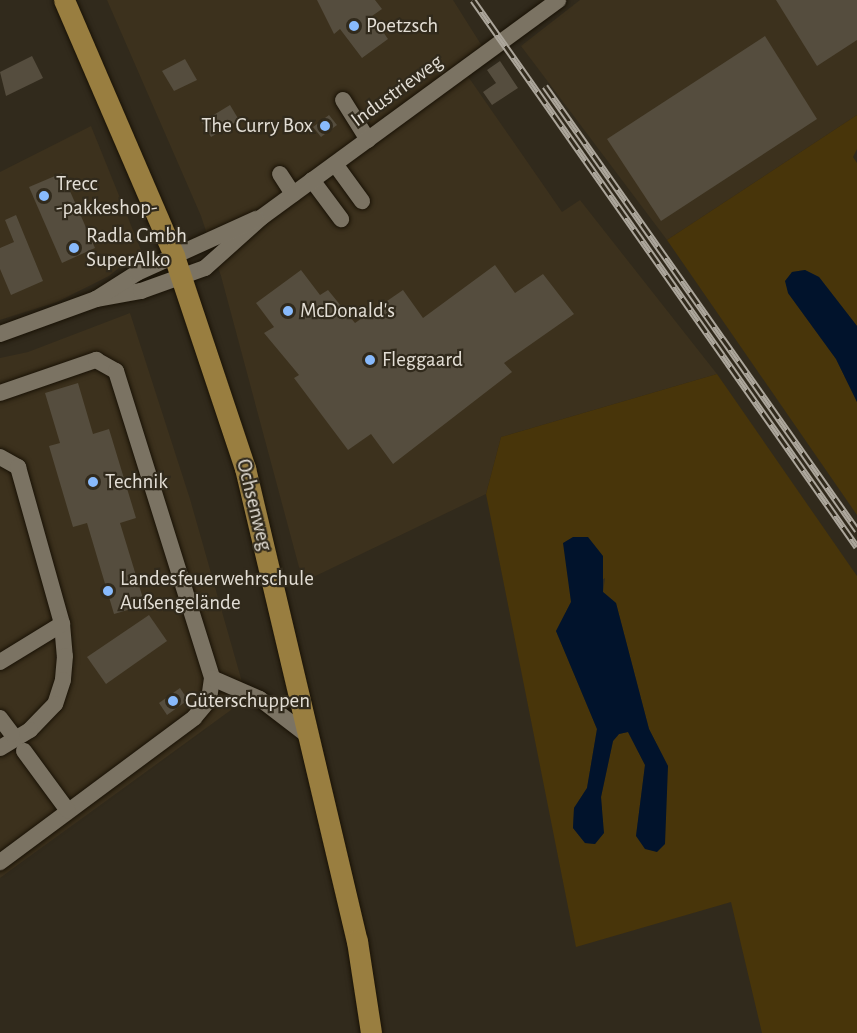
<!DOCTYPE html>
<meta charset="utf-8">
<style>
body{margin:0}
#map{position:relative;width:857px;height:1033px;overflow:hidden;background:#312a1c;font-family:"Alegreya Sans",sans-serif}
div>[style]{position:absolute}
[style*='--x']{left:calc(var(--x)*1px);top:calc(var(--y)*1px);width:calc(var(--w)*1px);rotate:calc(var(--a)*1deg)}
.built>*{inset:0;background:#3c311d}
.green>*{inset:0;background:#48350a}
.water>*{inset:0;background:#01132c}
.building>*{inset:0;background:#554d3e}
.roads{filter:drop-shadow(0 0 2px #191206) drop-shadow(0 0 2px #191206)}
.minor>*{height:16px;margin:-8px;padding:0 8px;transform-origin:8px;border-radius:8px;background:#7b7363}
.major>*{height:21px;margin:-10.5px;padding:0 10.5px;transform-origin:10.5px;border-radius:10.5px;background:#997e40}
.rail>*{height:7px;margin-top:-3.5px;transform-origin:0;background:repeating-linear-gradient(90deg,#312a1c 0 14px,#aca69b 0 28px);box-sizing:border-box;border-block:2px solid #aca69b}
.dots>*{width:16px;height:16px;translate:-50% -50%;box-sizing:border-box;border:3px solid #312a1c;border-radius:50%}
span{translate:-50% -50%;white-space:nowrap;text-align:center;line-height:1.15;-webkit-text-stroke:4.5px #312a1c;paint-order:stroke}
.poi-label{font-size:21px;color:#e3ded5}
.left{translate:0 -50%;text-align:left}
.right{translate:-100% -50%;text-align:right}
.street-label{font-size:21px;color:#e3ded5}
</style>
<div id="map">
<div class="built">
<i style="clip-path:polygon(107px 0,453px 0,482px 46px,458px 62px,562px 212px,580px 200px,717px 374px,501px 437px,486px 494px,303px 582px,221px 276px,201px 216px)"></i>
<i style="clip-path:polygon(580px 0,857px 0,857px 115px,667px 240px,521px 46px)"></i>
<i style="clip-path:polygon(91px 126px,141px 250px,109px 276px,57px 302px,0 320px,0 172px)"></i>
<i style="clip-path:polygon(130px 313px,190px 499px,242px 682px,231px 710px,0 878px,0 358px,28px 352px)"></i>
</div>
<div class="green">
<i style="clip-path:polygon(857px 115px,857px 149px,853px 157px,857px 163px,857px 326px,819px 277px,805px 270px,792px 272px,788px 293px,836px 359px,857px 402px,857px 515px,667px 240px)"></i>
<i style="clip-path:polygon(evenodd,717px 374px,857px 576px,857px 1033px,762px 1033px,731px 902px,576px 947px,486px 494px,501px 437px,717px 374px,605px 578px,603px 592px,616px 603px,649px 729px,668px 766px,636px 836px,645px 765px,628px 732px,619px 734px,613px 741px,601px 797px,603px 833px,595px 844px,585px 843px,573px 828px,574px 808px,587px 788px,597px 729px,556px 631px,571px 602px,605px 578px)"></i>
</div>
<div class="water">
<i style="clip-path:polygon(805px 270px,819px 277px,857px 326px,857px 402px,836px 359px,788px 293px,785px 281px,792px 272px)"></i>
<i style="clip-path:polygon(573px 537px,588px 537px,603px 556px,603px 592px,616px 603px,649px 729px,668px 766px,665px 844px,657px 852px,645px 849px,636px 836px,645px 765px,628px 732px,619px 734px,613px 741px,601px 797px,604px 833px,595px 844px,585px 843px,573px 828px,574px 808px,587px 788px,597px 729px,556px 631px,571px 602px,563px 543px)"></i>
</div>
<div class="building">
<i style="clip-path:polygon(317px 0,375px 0,382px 9px,372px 16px,388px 39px,362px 58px,340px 29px,334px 34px)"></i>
<i style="clip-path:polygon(776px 0,857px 0,857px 40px,817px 66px)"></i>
<i style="clip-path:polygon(765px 36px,817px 119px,661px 221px,607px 139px)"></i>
<i style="clip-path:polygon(32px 56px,43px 78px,6px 96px,0 72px)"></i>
<i style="clip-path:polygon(185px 59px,197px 80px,174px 91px,162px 71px)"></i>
<i style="clip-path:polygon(500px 61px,518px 88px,492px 105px,483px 92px,496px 83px,487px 70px)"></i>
<i style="clip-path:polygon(230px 105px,239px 120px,211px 137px,202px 122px)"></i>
<i style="clip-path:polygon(329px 115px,337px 125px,321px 137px,313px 127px)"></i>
<i style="clip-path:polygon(62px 173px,95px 248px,62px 263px,29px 187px)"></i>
<i style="clip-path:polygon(16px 215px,43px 281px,11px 295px,0 269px,0 248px,14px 242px,5px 220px)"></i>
<i style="clip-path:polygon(495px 265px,515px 293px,543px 274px,574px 314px,504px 363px,512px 372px,393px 464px,371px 434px,348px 450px,294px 378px,299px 375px,264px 333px,274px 327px,256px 303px,301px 270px,320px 295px,328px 290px,355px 323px,403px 290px,423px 318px)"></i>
<i style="clip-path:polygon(78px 383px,93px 434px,109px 429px,136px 518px,120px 523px,145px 605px,114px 614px,87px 523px,73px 527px,49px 446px,60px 443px,45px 393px)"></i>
<i style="clip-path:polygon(149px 615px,167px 641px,106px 684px,87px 657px)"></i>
<i style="clip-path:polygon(180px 688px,188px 700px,167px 715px,159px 703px)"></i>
</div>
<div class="roads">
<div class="minor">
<i style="--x:343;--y:100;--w:47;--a:58"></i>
<i style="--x:335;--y:164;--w:46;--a:53.9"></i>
<i style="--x:280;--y:174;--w:24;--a:57"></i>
<i style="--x:312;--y:180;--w:49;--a:53.4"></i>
<i style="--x:96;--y:299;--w:46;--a:-10.1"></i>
<i style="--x:141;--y:291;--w:68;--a:-19.8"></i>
<i style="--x:205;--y:268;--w:76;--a:-41.8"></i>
<i style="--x:262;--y:217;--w:367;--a:-36.2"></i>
<i style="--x:0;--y:334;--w:102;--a:-20"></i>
<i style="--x:96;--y:299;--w:49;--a:-32.4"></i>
<i style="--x:137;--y:273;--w:131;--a:-24.4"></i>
<i style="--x:0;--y:393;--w:102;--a:-19"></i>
<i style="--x:96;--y:360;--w:23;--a:29"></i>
<i style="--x:116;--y:371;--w:322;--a:72.6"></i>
<i style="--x:212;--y:678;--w:22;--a:98"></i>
<i style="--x:209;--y:700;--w:23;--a:130"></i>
<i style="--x:194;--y:718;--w:242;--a:143.4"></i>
<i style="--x:0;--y:457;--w:21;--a:29"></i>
<i style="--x:18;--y:467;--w:163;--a:74.3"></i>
<i style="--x:62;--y:624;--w:32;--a:85"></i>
<i style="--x:65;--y:656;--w:24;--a:95"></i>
<i style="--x:63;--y:680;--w:25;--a:108"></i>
<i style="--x:55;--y:704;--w:36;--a:134"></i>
<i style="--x:30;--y:730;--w:35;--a:149"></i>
<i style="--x:0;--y:662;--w:73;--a:-31.5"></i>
<i style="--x:212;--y:678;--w:52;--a:23.6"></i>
<i style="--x:260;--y:699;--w:64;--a:37.4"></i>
<i style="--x:0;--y:718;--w:20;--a:53"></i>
<i style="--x:24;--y:751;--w:74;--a:53.7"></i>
</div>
<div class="major">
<i style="--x:64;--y:0;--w:279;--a:66.7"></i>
<i style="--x:174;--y:256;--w:224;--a:71.5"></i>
<i style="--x:245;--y:468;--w:486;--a:76.7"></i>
<i style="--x:357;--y:941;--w:93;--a:81.3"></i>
</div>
</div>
<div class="rail">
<i style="--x:473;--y:0;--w:668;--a:54.93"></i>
<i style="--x:545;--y:86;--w:543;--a:54.9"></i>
</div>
<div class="dots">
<i style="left:354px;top:26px;background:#88bafc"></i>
<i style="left:325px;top:126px;background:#88bafc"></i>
<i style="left:44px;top:196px;background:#88bafc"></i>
<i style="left:74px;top:248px;background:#88bafc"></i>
<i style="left:288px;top:311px;background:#88bafc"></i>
<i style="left:370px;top:360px;background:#88bafc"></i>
<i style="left:93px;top:482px;background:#88bafc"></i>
<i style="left:108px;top:591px;background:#88bafc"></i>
<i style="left:173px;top:701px;background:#88bafc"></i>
</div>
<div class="poi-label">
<span class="left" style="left:366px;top:26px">Poetzsch</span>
<span class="right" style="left:313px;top:126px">The Curry Box</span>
<span class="left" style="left:56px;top:196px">Trecc<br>-pakkeshop-</span>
<span class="left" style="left:86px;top:248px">Radla Gmbh<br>SuperAlko</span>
<span class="left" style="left:300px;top:311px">McDonald's</span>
<span class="left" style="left:382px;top:360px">Fleggaard</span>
<span class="left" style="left:105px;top:482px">Technik</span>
<span class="left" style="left:120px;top:591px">Landesfeuerwehrschule<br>Außengelände</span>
<span class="left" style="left:185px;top:701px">Güterschuppen</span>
</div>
<div class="street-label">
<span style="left:397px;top:91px;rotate:-36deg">Industrieweg</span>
<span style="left:254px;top:505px;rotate:76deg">Ochsenweg</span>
</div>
</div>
